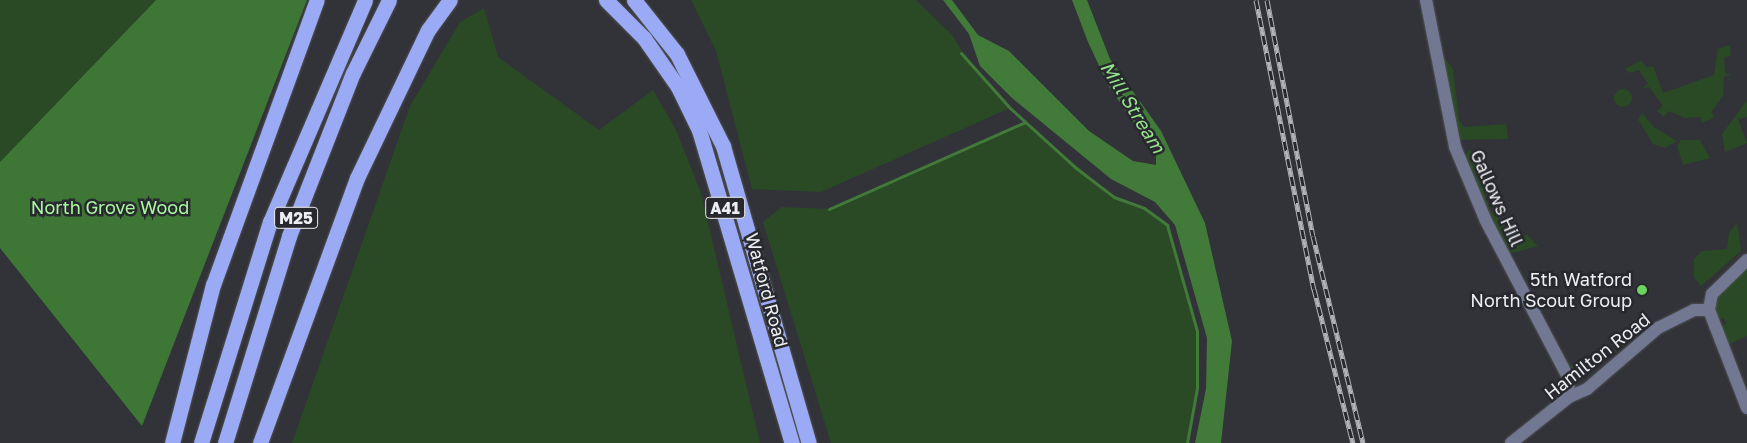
<!DOCTYPE html>
<style>
body{margin:0}
#map{position:relative;width:1747px;height:443px;overflow:hidden;background:#323338;font-family:"Golos Text",sans-serif}
div>[style]{position:absolute}
[style*='--x']{left:calc(var(--x)*1px);top:calc(var(--y)*1px);width:calc(var(--w)*1px);rotate:calc(var(--a)*1deg)}
.green>*{inset:0;background:#294a24}
.round{border-radius:50%}
.forest>*{inset:0;background:#3e7636}
.water>*{inset:0;background:#427a3a}
.stream>*{height:3px;margin:-1.5px;padding:0 1.5px;transform-origin:1.5px;border-radius:1.5px;background:#427a3a}
.roads{filter:drop-shadow(0 0 1px #515256) drop-shadow(0 0 1px #515256)}
.secondary>*{height:12px;margin:-6px;padding:0 6px;transform-origin:6px;border-radius:6px;background:#727892}
.highway>*{height:15px;margin:-7.5px;padding:0 7.5px;transform-origin:7.5px;border-radius:7.5px;background:#9baaf5}
.rail>*{height:5px;margin-top:-2.5px;transform-origin:0;background:repeating-linear-gradient(90deg,#28292e 0 9px,#b2b3b7 0 18px);box-sizing:border-box;border-block:1px solid #b2b3b7}
.dots>*{width:14px;height:14px;translate:-50% -50%;box-sizing:border-box;border:2px solid #28292e;border-radius:50%}
span{translate:-50% -50%;white-space:nowrap;text-align:center;line-height:1.15;-webkit-text-stroke:5px #28292e;paint-order:stroke}
.shield-label span{padding:1px 4px;background:#28292e;border:1px solid;border-radius:4px;-webkit-text-stroke-width:0}
.shield-label{font-size:16px;color:#edeef1;font-weight:700}
.street-label{font-size:18px;color:#edeef1}
.park-label{font-size:18px;color:#a9f79e}
.poi-label{font-size:18px;color:#edeef1}
.right{translate:-100% -50%;text-align:right}
.water-label{font-size:19px;color:#95e28a;font-style:italic}
</style>
<div id="map">
<div class="green">
<i style="clip-path:polygon(0 0,156px 0,0 162px)"></i>
<i style="clip-path:polygon(691px 0,916px 0,952px 35px,970px 64px,1010px 108px,821px 192px,752px 189px,716px 51px)"></i>
<i style="clip-path:polygon(484px 8px,498px 57px,599px 130px,653px 90px,676px 130px,701px 193px,760px 443px,292px 443px,410px 106px,460px 22px)"></i>
<i style="clip-path:polygon(1730px 45px,1731px 56px,1724px 57px,1725px 73px,1732px 75px,1724px 76px,1723px 96px,1711px 112px,1715px 117px,1702px 123px,1700px 117px,1685px 118px,1669px 111px,1664px 117px,1657px 111px,1663px 106px,1649px 87px,1641px 89px,1648px 84px,1639px 70px,1629px 73px,1625px 69px,1641px 60px,1647px 68px,1653px 66px,1663px 93px,1714px 75px,1718px 49px)"></i>
<i style="clip-path:polygon(1442px 55px,1453px 69px,1459px 120px,1464px 127px,1506px 124px,1508px 139px,1459px 140px)"></i>
<i class="round" style="left:1614px;top:89px;width:18px;height:18px"></i>
<i style="clip-path:polygon(1747px 100px,1747px 117px,1738px 119px,1747px 143px,1725px 152px,1722px 134px)"></i>
<i style="clip-path:polygon(1642px 113px,1655px 128px,1677px 141px,1665px 148px,1653px 144px,1638px 119px)"></i>
<i style="clip-path:polygon(1025px 122px,1114px 197px,1144px 208px,1167px 225px,1197px 331px,1197px 388px,1187px 443px,831px 443px,763px 222px,782px 207px,829px 209px)"></i>
<i style="clip-path:polygon(1681px 140px,1700px 140px,1710px 158px,1683px 165px,1677px 146px)"></i>
<i style="clip-path:polygon(1470px 149px,1490px 210px,1518px 240px,1527px 234px,1538px 246px,1513px 253px,1506px 251px,1464px 156px)"></i>
<i style="clip-path:polygon(1737px 222px,1741px 251px,1701px 286px,1694px 278px,1694px 259px,1701px 251px,1727px 249px,1729px 233px)"></i>
<i style="clip-path:polygon(1747px 267px,1747px 336px,1727px 345px,1720px 327px,1726px 324px,1724px 318px,1717px 320px,1716px 305px,1720px 293px)"></i>
<i style="clip-path:polygon(1630px 340px,1579px 382px,1577px 381px,1566px 358px,1574px 368px,1588px 371px)"></i>
</div>
<div class="forest">
<i style="clip-path:polygon(156px 0,307px 0,142px 426px,0 248px,0 162px)"></i>
</div>
<div class="water">
<i style="clip-path:polygon(943px 0,952px 0,978px 35px,1009px 51px,1089px 131px,1133px 161px,1156px 165px,1156px 154px,1109px 87px,1088px 42px,1072px 0,1087px 0,1110px 59px,1161px 131px,1205px 223px,1232px 341px,1221px 443px,1195px 443px,1206px 389px,1207px 338px,1175px 225px,1155px 202px,1111px 179px,1012px 98px,980px 66px,969px 34px)"></i>
</div>
<div class="stream">
<i style="--x:961;--y:53;--w:74;--a:48.3"></i>
<i style="--x:1010;--y:108;--w:89;--a:42.3"></i>
<i style="--x:1076;--y:168;--w:48;--a:37.3"></i>
<i style="--x:1114;--y:197;--w:32;--a:20"></i>
<i style="--x:1144;--y:208;--w:29;--a:36"></i>
<i style="--x:1167;--y:225;--w:110;--a:74.2"></i>
<i style="--x:1197;--y:331;--w:57;--a:90"></i>
<i style="--x:1197;--y:388;--w:56;--a:100.3"></i>
<i style="--x:829;--y:209;--w:214;--a:-23.9"></i>
</div>
<div class="roads">
<div class="secondary">
<i style="--x:1426;--y:0;--w:150;--a:78.8"></i>
<i style="--x:1455;--y:147;--w:80;--a:67.3"></i>
<i style="--x:1486;--y:221;--w:176;--a:62.3"></i>
<i style="--x:1568;--y:377;--w:20;--a:87"></i>
<i style="--x:1747;--y:260;--w:49;--a:135.8"></i>
<i style="--x:1712;--y:294;--w:16;--a:101"></i>
<i style="--x:1709;--y:310;--w:105;--a:68.8"></i>
<i style="--x:1511;--y:443;--w:74;--a:-38.4"></i>
<i style="--x:1569;--y:397;--w:20;--a:-24"></i>
<i style="--x:1587;--y:389;--w:94;--a:-40.7"></i>
<i style="--x:1658;--y:328;--w:40;--a:-26.6"></i>
<i style="--x:1694;--y:310;--w:15;--a:0"></i>
</div>
<div class="highway">
<i style="--x:606;--y:0;--w:54;--a:45"></i>
<i style="--x:644;--y:38;--w:60;--a:55.2"></i>
<i style="--x:678;--y:87;--w:48;--a:64"></i>
<i style="--x:699;--y:130;--w:327;--a:73.5"></i>
<i style="--x:634;--y:0;--w:69;--a:51.5"></i>
<i style="--x:677;--y:54;--w:103;--a:63.4"></i>
<i style="--x:723;--y:146;--w:309;--a:73.9"></i>
<i style="--x:172;--y:443;--w:163;--a:-75.5"></i>
<i style="--x:213;--y:285;--w:303;--a:-70"></i>
<i style="--x:201;--y:443;--w:232;--a:-72.7"></i>
<i style="--x:270;--y:222;--w:241;--a:-66.8"></i>
<i style="--x:225;--y:443;--w:217;--a:-72.8"></i>
<i style="--x:289;--y:236;--w:175;--a:-68.6"></i>
<i style="--x:353;--y:73;--w:81;--a:-63.7"></i>
<i style="--x:260;--y:443;--w:282;--a:-69.9"></i>
<i style="--x:357;--y:178;--w:164;--a:-64.4"></i>
<i style="--x:428;--y:30;--w:37;--a:-54"></i>
</div>
</div>
<div class="rail">
<i style="--x:1256;--y:0;--w:295;--a:78.7"></i>
<i style="--x:1314;--y:289;--w:159;--a:75.8"></i>
<i style="--x:1267;--y:0;--w:240;--a:79"></i>
<i style="--x:1313;--y:236;--w:213;--a:76.4"></i>
</div>
<div class="dots">
<i style="left:1642px;top:290px;background:#6ed361"></i>
</div>
<div class="shield-label">
<span style="left:725px;top:208px">A41</span>
<span style="left:296px;top:218px">M25</span>
</div>
<div class="street-label">
<span style="left:1497px;top:198px;rotate:66deg">Gallows Hill</span>
<span style="left:767px;top:290px;rotate:75deg">Watford Road</span>
<span style="left:1597px;top:356px;rotate:-38deg">Hamilton Road</span>
</div>
<div class="park-label">
<span style="left:110px;top:207px">North Grove Wood</span>
</div>
<div class="poi-label">
<span class="right" style="left:1632px;top:290px">5th Watford<br>North Scout Group</span>
</div>
<div class="water-label">
<span style="left:1133px;top:107px;rotate:58deg">Mill Stream</span>
</div>
</div>
